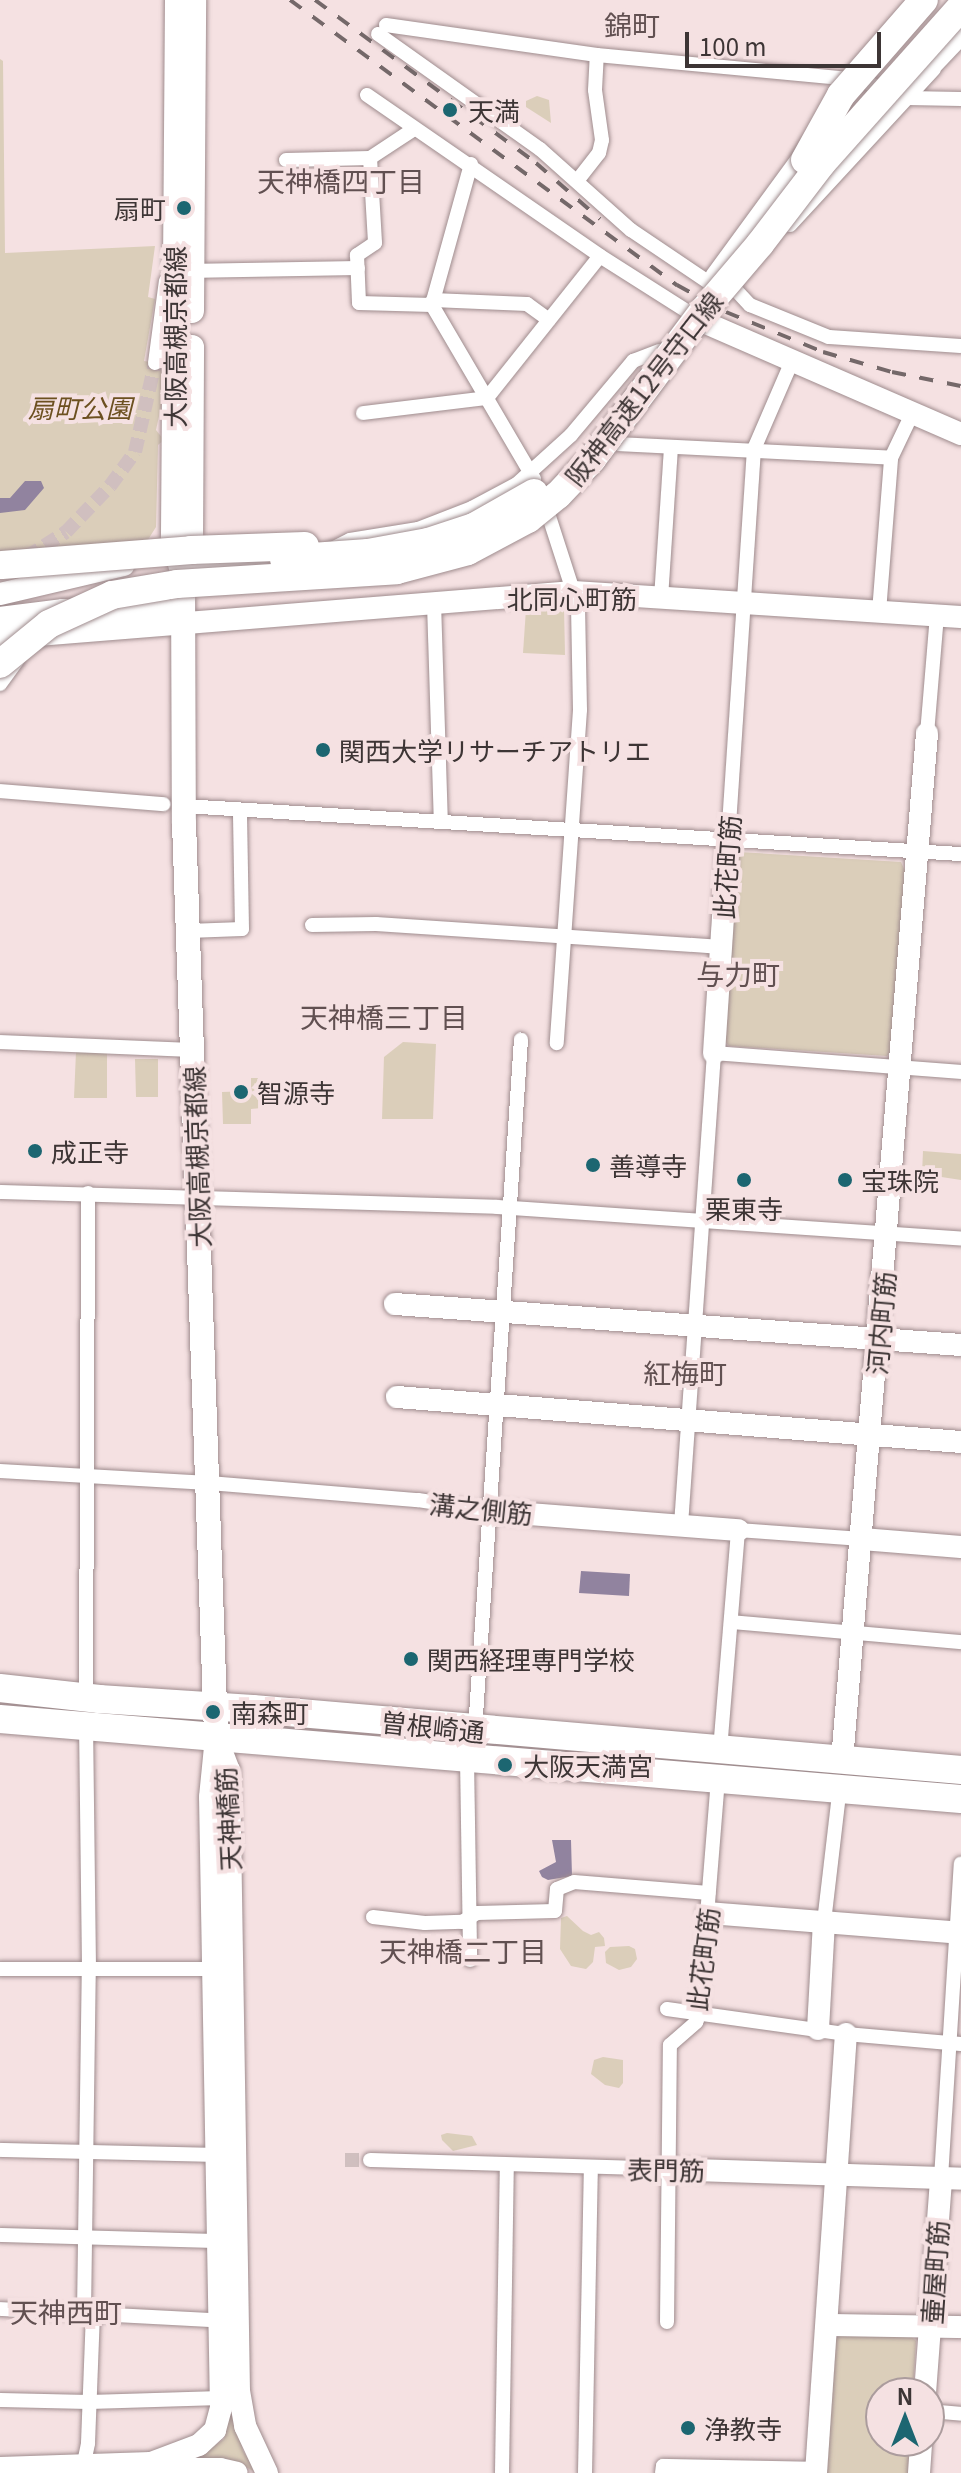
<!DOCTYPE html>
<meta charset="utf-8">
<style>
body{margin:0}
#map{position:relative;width:961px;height:2473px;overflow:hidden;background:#f5e1e2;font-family:Georgia,"Noto Sans JP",serif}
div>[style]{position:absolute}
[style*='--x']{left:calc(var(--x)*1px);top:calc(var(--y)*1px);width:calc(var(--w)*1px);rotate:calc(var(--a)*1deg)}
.green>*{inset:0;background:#dbceba}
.water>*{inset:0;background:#91839f}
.street-tunnel>*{height:14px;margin-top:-7px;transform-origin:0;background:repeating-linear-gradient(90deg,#d0bfbf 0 14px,transparent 0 21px)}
.roads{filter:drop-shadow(0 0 2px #9f8c8e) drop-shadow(0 0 2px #9f8c8e)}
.street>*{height:14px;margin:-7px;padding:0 7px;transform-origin:7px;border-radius:7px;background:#fff}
.secondary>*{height:22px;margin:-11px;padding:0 11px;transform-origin:11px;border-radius:11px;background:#fff}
.primary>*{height:24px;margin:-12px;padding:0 12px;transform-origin:12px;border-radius:12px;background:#fff}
.highway>*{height:28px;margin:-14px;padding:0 14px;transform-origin:14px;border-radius:14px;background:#fff}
.rail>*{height:4px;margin-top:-2px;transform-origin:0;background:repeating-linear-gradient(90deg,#746869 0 14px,transparent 0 28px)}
.bridges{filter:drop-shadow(0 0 2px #9f8c8e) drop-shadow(0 0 2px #9f8c8e)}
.highway-bridge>*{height:28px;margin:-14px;padding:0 14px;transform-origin:14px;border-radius:14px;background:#fff}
.dots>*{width:22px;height:22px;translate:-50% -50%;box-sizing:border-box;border:4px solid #f5e1e2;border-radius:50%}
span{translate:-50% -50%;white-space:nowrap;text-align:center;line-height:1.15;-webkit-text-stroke:8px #f5e1e2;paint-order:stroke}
.poi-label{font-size:26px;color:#3d3535}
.left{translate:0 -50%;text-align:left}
.right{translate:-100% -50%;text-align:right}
.street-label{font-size:26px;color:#3d3535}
.park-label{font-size:26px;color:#6c5020;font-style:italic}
.neighbourhood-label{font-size:28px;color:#615051}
.north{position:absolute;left:865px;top:2377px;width:80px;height:80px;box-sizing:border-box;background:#f5e1e2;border:2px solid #ab9c9d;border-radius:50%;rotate:0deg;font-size:22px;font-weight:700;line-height:32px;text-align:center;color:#3d3535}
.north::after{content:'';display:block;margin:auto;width:28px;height:36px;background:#1c6671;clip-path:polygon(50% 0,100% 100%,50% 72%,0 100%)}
.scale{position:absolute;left:685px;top:32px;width:196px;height:36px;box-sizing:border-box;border:4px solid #3d3535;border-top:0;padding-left:10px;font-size:24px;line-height:28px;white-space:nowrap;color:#3d3535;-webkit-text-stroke:6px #f5e1e2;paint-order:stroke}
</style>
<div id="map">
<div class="green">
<i style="clip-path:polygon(0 59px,3px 61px,5px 253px,155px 246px,148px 297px,155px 299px,144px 361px,170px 365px,156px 430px,164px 440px,158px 445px,156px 527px,144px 546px,10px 579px,0 578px)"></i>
<i style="clip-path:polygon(537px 96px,549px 100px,551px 123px,526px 107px,526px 101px)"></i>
<i style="clip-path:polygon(564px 607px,565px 655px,523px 653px,526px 609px)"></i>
<i style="clip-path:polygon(739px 852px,901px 862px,905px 871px,891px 1051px,887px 1056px,729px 1046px,723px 1039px,735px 857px)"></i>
<i style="clip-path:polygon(403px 1042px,436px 1044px,433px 1119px,382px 1119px,384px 1057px)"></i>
<i style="clip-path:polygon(76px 1052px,107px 1053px,107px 1098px,74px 1098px)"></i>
<i style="clip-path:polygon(135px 1059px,158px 1059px,158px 1097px,136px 1097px)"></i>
<i style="clip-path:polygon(251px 1078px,265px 1078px,261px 1108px,251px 1109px,251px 1124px,223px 1124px,222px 1092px,251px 1091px)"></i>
<i style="clip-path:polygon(923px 1151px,961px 1154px,961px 1180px,922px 1174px)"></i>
<i style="clip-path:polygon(567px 1916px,583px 1931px,591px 1935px,599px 1932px,604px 1938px,605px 1946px,595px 1947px,593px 1962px,586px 1969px,571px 1966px,560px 1949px,561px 1918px)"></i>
<i style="clip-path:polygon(629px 1946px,635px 1949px,637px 1959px,631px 1967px,619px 1970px,606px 1963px,605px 1952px,610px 1947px)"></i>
<i style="clip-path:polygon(603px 2057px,623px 2060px,623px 2083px,619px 2088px,605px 2085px,591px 2074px,594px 2060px)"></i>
<i style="clip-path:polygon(447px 2133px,472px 2136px,477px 2145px,453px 2151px,442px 2140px,441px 2135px)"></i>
<i style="clip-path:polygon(839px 2335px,912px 2337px,916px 2341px,913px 2393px,881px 2393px,881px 2441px,910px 2441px,908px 2473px,824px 2473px,833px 2341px)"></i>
<i style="clip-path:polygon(230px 2415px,235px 2415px,243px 2451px,257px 2473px,244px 2466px,193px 2461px,224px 2439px)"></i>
</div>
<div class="water">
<i style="clip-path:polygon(25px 481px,41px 481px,44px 488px,25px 510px,0 513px,0 498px,10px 498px)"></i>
<i style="clip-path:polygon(581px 1571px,630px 1574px,629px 1596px,579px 1593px)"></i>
<i style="clip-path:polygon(552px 1840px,571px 1840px,572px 1876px,548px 1880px,542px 1877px,539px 1871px,556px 1862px)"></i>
</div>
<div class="street-tunnel">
<i style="--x:27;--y:557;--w:46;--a:-32.7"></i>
<i style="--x:66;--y:532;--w:64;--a:-46.3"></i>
<i style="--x:110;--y:486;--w:42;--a:-53.7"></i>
<i style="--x:135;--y:452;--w:91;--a:-77.3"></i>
<i style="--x:345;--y:2160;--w:25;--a:0"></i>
</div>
<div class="roads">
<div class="street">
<i style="--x:386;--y:25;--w:213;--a:8.1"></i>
<i style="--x:597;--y:55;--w:264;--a:5.4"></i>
<i style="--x:860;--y:80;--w:50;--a:21"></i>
<i style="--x:907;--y:98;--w:54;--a:1.1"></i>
<i style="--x:378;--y:34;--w:199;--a:35.4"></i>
<i style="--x:540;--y:149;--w:122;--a:41.7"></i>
<i style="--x:631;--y:230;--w:97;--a:34"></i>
<i style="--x:367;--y:95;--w:283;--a:34.6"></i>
<i style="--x:600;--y:256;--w:120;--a:32.4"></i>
<i style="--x:370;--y:158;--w:85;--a:86.6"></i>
<i style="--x:375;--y:243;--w:22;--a:146"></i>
<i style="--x:357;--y:255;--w:48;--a:87.6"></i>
<i style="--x:359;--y:303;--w:73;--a:1.6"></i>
<i style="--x:286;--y:160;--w:84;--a:-1.4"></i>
<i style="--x:370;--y:158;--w:53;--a:-33.4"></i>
<i style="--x:471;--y:164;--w:146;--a:105.5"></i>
<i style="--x:432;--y:305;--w:202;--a:59.6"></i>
<i style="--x:577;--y:181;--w:36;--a:-52"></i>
<i style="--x:599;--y:153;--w:13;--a:-77"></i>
<i style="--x:602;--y:140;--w:50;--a:-98"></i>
<i style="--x:595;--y:90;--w:35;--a:-87"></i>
<i style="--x:790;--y:225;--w:212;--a:-47.3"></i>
<i style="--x:186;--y:271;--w:172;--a:-1"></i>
<i style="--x:733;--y:287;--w:25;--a:47"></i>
<i style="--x:750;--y:305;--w:85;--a:22.1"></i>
<i style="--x:829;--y:337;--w:132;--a:3.9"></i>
<i style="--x:433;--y:300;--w:94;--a:2.4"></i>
<i style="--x:527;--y:304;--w:27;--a:36"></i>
<i style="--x:155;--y:363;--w:83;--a:-82.4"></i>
<i style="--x:363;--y:413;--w:125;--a:-6.9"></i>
<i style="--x:487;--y:398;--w:181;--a:-51.5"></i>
<i style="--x:619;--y:444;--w:272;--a:2.9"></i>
<i style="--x:544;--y:501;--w:110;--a:72.1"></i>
<i style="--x:578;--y:606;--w:104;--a:88.9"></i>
<i style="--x:580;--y:710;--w:334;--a:94"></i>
<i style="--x:332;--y:549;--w:20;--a:-27"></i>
<i style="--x:350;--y:540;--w:69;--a:-9.2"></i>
<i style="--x:418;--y:529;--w:58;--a:-21.3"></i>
<i style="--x:472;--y:508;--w:51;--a:-28.1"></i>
<i style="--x:517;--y:484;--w:73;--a:-42.2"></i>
<i style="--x:571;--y:435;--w:97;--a:-50"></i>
<i style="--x:633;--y:361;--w:28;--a:-21"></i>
<i style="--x:661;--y:598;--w:151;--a:-86.2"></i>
<i style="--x:434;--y:603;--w:218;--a:88.2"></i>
<i style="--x:879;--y:612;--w:154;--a:-85.5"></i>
<i style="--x:891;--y:458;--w:49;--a:-64.5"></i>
<i style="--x:0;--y:684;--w:29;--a:-54"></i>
<i style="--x:927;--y:734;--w:119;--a:-85.2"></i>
<i style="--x:0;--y:791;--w:164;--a:4.6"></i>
<i style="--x:184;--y:806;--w:778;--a:3.54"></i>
<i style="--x:728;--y:840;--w:392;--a:-86.2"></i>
<i style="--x:754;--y:449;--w:96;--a:-66.6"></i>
<i style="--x:312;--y:925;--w:64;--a:-0.9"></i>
<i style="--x:376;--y:924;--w:346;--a:3.8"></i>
<i style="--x:188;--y:931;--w:54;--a:-2.1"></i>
<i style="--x:242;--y:929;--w:117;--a:-91"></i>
<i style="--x:0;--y:1042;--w:191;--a:2.4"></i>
<i style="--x:0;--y:1192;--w:497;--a:1.7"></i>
<i style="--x:497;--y:1207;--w:465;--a:3.9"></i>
<i style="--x:0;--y:1471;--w:209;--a:3.3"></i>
<i style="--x:209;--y:1483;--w:210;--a:4.7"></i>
<i style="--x:418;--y:1500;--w:73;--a:8.7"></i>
<i style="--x:681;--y:1525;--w:473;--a:-86"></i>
<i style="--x:714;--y:1053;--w:248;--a:4.4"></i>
<i style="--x:731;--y:1622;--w:231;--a:5"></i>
<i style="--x:86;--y:1697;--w:504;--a:-89.77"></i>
<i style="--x:475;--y:1730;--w:692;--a:-86.19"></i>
<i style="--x:720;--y:1750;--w:221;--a:-85.3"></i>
<i style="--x:738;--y:1530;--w:124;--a:4.2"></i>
<i style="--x:467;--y:1759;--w:201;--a:89.1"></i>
<i style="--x:373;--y:1917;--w:52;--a:6.6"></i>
<i style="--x:425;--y:1923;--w:37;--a:-2"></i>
<i style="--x:462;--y:1922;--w:17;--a:-31"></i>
<i style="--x:477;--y:1913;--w:78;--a:-1.5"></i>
<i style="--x:555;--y:1911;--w:22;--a:-85"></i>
<i style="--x:557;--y:1889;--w:18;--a:-22"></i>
<i style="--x:574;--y:1882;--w:135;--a:4.7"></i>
<i style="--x:824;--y:1922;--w:138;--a:-83.3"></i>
<i style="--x:0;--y:1969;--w:220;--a:0"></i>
<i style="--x:667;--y:2009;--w:181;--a:8"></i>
<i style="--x:846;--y:2034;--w:115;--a:5"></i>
<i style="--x:0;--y:2150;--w:222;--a:1.3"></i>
<i style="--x:370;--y:2160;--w:297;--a:1.7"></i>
<i style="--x:941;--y:2178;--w:315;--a:-86.4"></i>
<i style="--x:0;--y:2235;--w:217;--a:1.6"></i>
<i style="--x:0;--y:2309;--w:227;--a:3"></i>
<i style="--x:84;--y:2313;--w:345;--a:-89.2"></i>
<i style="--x:89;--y:1968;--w:242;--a:-90.7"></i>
<i style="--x:667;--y:2322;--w:277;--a:-89.4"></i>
<i style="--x:670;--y:2045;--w:35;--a:-41"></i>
<i style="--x:696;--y:2022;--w:8;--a:-67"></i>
<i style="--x:699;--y:2015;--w:237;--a:-85.4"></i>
<i style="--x:0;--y:2400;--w:89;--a:1.3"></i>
<i style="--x:89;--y:2402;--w:132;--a:-1.7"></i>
<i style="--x:929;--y:2411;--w:32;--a:5"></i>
<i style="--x:82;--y:2472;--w:30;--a:-78"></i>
<i style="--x:88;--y:2443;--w:130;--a:-87.8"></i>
<i style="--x:502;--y:2473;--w:308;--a:-89.1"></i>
<i style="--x:585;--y:2473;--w:305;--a:-88.9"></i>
<i style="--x:662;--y:2473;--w:7;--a:-82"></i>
<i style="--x:663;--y:2466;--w:154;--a:1.1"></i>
</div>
<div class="secondary">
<i style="--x:716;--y:277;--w:162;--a:-53.8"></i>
<i style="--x:708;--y:324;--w:276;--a:23.5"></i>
<i style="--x:183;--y:576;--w:30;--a:-17"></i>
<i style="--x:212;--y:567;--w:67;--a:-2.6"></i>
<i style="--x:0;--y:594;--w:127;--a:-13.2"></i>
<i style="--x:0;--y:618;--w:64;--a:-7.2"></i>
<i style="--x:63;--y:610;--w:24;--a:7"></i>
<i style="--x:87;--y:613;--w:72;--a:-4"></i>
<i style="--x:159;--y:608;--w:15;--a:16"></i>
<i style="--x:173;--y:612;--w:14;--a:45"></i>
<i style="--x:0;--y:638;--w:575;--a:-4.59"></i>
<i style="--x:573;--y:592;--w:389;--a:3.7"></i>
<i style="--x:714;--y:1053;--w:213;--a:-86.2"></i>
<i style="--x:395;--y:1304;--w:567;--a:4.14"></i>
<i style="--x:397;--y:1397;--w:566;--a:4.56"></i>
<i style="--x:490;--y:1511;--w:249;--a:4.4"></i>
<i style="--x:862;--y:1539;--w:99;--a:4.6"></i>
<i style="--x:218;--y:1742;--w:30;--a:69"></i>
<i style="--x:229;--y:1770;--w:621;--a:89.08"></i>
<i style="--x:239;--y:2391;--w:36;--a:80"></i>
<i style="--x:245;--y:2426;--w:52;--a:64.9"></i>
<i style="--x:842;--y:1761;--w:1031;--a:-85.27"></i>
<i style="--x:708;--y:1913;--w:254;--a:4.5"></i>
<i style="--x:818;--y:2029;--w:107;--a:-86.8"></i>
<i style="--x:667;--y:2169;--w:294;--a:1.9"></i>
<i style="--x:827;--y:2325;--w:134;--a:0.9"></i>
<i style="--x:925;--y:2393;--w:216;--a:-85.7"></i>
<i style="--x:151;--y:2463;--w:51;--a:-20.6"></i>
<i style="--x:199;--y:2445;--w:22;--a:-43"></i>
<i style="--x:215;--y:2430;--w:23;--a:-75"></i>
<i style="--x:221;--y:2408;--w:611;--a:-91.03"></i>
<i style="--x:210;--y:1797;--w:60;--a:-84.3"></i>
<i style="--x:0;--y:2468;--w:151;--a:-1.9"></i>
<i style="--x:151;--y:2463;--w:21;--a:17"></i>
<i style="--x:171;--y:2469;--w:49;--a:0"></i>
<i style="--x:220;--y:2469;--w:17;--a:13"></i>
<i style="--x:816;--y:2473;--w:440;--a:-86.1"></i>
<i style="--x:919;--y:2473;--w:32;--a:-86"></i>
</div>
<div class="primary">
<i style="--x:177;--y:0;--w:538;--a:90.43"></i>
<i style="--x:173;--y:538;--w:39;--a:75"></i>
<i style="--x:183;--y:576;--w:247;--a:89.8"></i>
<i style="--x:184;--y:823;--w:915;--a:87.99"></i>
<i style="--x:192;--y:311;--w:311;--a:-89.6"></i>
<i style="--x:185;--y:566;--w:20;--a:-72"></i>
<i style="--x:191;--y:547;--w:200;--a:-89.7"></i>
</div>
<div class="highway">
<i style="--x:923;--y:69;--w:55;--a:-46.5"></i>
<i style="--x:0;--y:1688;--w:100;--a:6.3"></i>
<i style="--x:99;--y:1699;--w:154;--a:3.7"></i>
<i style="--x:253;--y:1709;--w:711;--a:4.92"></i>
<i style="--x:0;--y:1719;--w:964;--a:4.76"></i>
</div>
</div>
<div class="rail">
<i style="--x:290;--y:0;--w:481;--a:36.4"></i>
<i style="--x:677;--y:285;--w:56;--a:28.9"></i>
<i style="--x:726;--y:312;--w:105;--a:22.4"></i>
<i style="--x:823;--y:352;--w:72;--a:16.2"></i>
<i style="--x:892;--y:372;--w:70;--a:11.5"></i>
<i style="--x:315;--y:0;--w:275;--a:36.4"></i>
<i style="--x:536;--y:163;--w:85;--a:41.2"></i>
</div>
<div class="bridges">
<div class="highway-bridge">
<i style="--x:805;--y:160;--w:74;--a:-61"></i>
<i style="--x:841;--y:95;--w:126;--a:-48.9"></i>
<i style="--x:284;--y:559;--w:84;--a:-4.1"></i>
<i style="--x:368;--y:553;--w:61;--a:-10.4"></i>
<i style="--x:428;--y:542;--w:48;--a:-18.1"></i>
<i style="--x:474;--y:527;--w:69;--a:-29.5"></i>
<i style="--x:2;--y:565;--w:190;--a:-4.5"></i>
<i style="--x:191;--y:550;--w:114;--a:-2"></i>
<i style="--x:0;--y:664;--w:63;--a:-39.2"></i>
<i style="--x:49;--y:624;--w:69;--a:-24.7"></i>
<i style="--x:112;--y:595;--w:66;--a:-9.6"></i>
<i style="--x:177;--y:584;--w:220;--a:-3.6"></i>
<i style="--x:397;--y:570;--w:73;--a:-15"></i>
<i style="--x:468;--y:551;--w:68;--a:-28.1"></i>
<i style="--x:528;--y:519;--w:38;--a:-39"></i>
<i style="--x:558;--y:495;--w:50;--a:-46.6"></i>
<i style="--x:592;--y:459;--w:185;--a:-53.1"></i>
<i style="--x:703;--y:311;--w:88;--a:-49.6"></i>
<i style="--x:760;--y:244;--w:102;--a:-52.6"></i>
<i style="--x:822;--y:163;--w:209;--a:-48.3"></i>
</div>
</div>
<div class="dots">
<i style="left:450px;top:110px;background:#1c6671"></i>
<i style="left:184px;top:208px;background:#1c6671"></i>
<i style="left:323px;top:750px;background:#1c6671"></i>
<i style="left:241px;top:1092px;background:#1c6671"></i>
<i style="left:35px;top:1151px;background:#1c6671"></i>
<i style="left:593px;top:1165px;background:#1c6671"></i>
<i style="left:744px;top:1180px;background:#1c6671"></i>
<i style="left:845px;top:1180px;background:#1c6671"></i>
<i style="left:411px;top:1659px;background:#1c6671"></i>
<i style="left:213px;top:1712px;background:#1c6671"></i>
<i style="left:505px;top:1765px;background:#1c6671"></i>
<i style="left:688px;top:2428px;background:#1c6671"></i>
</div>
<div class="poi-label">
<span class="left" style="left:468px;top:110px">天満</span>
<span class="right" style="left:166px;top:208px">扇町</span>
<span class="left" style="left:339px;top:750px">関西大学リサーチアトリエ</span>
<span class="left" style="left:257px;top:1092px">智源寺</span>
<span class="left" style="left:51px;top:1151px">成正寺</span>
<span class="left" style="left:609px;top:1165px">善導寺</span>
<span class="left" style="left:861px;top:1180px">宝珠院</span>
<span style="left:744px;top:1208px">栗東寺</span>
<span class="left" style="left:427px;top:1659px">関西経理専門学校</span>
<span class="left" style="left:231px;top:1712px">南森町</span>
<span class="left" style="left:523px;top:1765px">大阪天満宮</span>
<span class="left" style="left:704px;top:2428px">浄教寺</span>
</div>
<div class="street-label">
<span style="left:174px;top:337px;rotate:-90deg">大阪高槻京都線</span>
<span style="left:643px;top:388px;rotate:-52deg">阪神高速12号守口線</span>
<span style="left:572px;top:598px">北同心町筋</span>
<span style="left:726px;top:867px;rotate:-86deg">此花町筋</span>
<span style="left:196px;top:1157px;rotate:-92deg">大阪高槻京都線</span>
<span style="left:880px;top:1323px;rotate:-85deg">河内町筋</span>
<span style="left:481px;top:1508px;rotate:6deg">溝之側筋</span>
<span style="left:433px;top:1726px;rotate:6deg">曽根崎通</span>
<span style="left:227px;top:1819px;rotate:-93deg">天神橋筋</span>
<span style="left:702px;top:1959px;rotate:-83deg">此花町筋</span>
<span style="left:666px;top:2169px;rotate:1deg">表門筋</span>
<span style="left:934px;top:2272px;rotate:-86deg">壷屋町筋</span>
</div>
<div class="park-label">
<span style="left:80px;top:407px">扇町公園</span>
</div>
<div class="neighbourhood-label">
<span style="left:632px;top:24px">錦町</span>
<span style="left:341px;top:180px">天神橋四丁目</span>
<span style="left:738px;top:973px">与力町</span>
<span style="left:384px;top:1016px">天神橋三丁目</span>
<span style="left:685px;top:1372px">紅梅町</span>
<span style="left:463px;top:1950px">天神橋二丁目</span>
<span style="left:66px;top:2311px">天神西町</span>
</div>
<div class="north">N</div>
<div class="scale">100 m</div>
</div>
